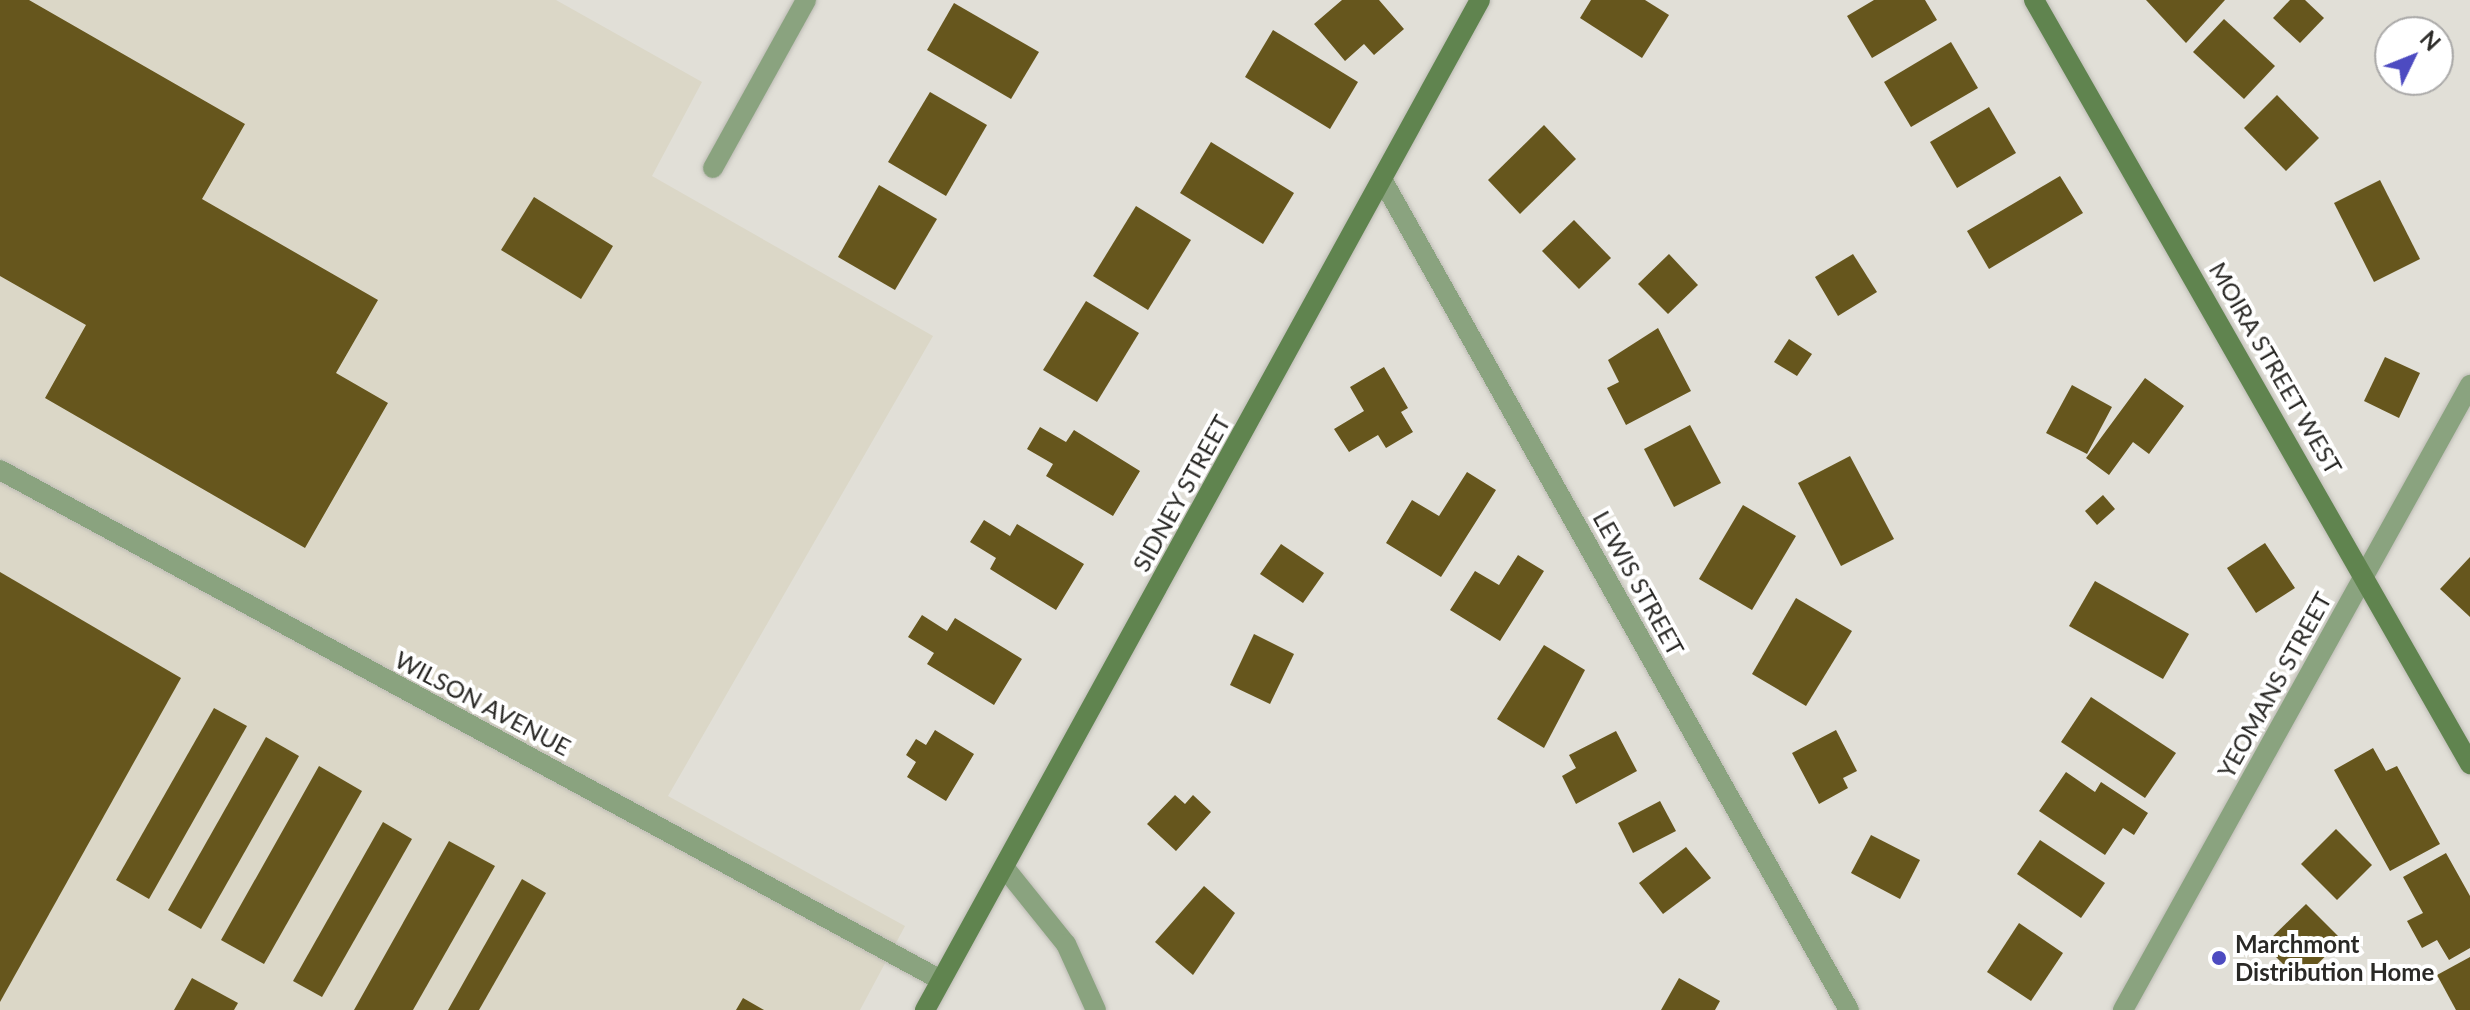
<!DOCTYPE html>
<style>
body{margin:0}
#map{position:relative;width:2470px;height:1010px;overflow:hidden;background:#e1dfd7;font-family:Lato,sans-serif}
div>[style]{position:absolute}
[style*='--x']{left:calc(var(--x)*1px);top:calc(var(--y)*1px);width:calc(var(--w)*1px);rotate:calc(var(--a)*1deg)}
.built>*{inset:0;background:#dbd7c7}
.building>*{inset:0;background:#66561d}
.roads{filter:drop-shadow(0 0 2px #bcbbb4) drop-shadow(0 0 2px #bcbbb4)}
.street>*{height:20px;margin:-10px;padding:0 10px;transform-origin:10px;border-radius:10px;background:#8aa37f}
.secondary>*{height:20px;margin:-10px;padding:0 10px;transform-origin:10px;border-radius:10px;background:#60844f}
.dots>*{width:22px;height:22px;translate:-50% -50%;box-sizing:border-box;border:4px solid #fff;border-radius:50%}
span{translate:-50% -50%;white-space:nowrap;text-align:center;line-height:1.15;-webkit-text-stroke:8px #fff;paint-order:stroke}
.street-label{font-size:24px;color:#2a2926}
.poi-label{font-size:24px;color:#2a2926;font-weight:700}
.left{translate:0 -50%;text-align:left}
.north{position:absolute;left:2374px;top:16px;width:80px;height:80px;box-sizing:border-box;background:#fff;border:2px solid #aaa9a8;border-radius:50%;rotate:47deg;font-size:22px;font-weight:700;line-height:32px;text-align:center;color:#2a2926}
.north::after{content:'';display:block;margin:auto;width:28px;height:36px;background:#4d4bc1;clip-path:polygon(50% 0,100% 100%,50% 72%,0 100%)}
</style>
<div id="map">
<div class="built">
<i style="clip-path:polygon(0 0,556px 0,702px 82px,652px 176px,933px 336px,668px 796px,905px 926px,860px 1010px,0 1010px)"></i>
</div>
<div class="building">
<i style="clip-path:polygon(0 0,29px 0,245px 124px,202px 199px,378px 300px,336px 373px,388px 403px,305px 548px,45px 398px,86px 325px,0 276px)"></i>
<i style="clip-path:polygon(1342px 0,1379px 0,1404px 29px,1374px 55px,1364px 44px,1345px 61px,1314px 24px)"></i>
<i style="clip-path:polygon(1591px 0,1645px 0,1669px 15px,1642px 58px,1580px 18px)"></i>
<i style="clip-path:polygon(1874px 0,1925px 0,1937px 20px,1872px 58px,1847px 16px)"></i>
<i style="clip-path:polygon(2146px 0,2225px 0,2186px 43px)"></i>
<i style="clip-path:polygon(2290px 0,2305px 0,2324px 18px,2300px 43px,2273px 18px)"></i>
<i style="clip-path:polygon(954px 3px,1039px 52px,1011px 99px,927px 50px)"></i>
<i style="clip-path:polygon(2224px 19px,2275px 66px,2244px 99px,2193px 52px)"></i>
<i style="clip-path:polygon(1273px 30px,1358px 82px,1330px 129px,1245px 77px)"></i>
<i style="clip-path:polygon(1951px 42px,1978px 88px,1911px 127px,1884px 82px)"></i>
<i style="clip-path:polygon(930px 92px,987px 125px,946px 196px,888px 162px)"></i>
<i style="clip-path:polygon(2277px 95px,2319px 138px,2286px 171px,2244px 128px)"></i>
<i style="clip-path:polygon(1989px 107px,2016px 153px,1957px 188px,1930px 142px)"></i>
<i style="clip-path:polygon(1544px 125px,1576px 159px,1520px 214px,1488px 180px)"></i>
<i style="clip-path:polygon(1211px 142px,1294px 193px,1263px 244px,1180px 193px)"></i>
<i style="clip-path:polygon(2060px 176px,2083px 213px,1989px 269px,1967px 231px)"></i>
<i style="clip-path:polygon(2380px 180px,2420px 259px,2374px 282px,2334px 203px)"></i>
<i style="clip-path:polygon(879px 185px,937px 219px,895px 290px,838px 257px)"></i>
<i style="clip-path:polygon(534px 197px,613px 246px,581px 299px,501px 250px)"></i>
<i style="clip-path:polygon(1136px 206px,1191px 240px,1148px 310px,1093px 276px)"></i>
<i style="clip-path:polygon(1574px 220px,1611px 258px,1579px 289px,1542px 251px)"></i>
<i style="clip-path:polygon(1669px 254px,1698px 285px,1668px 314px,1638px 284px)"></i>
<i style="clip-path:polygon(1853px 254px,1877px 292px,1838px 316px,1815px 277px)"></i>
<i style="clip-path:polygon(1086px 301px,1139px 333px,1097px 402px,1043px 370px)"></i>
<i style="clip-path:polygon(1658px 328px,1691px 391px,1626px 425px,1607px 388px,1619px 382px,1608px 360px)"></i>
<i style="clip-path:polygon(1789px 339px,1812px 354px,1797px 376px,1774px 362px)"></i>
<i style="clip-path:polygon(2385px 357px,2420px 373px,2399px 418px,2364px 401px)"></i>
<i style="clip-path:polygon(1384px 367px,1408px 408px,1401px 412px,1413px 432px,1386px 448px,1378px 435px,1349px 452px,1334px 429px,1364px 411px,1350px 387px)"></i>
<i style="clip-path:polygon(2145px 378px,2184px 406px,2149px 454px,2133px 442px,2109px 475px,2086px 458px)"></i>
<i style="clip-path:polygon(2072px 385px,2112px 407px,2087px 454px,2046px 433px)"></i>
<i style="clip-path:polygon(1690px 425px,1721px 483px,1674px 507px,1644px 449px)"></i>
<i style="clip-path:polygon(1040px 427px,1066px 442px,1074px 430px,1140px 471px,1113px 516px,1046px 476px,1053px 464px,1027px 449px)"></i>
<i style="clip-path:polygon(1850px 456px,1894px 539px,1841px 566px,1798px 483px)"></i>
<i style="clip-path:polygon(1467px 472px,1496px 490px,1441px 577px,1386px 543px,1412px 500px,1439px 516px)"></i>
<i style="clip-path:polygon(2103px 495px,2115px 509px,2097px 525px,2085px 511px)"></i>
<i style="clip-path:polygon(1743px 505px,1796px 536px,1752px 610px,1699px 579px)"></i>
<i style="clip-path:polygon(984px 520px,1010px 536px,1017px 524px,1084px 564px,1056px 610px,990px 569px,996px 558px,970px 542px)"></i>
<i style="clip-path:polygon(2265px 543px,2295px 588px,2256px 613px,2227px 568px)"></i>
<i style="clip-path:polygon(1281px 544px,1324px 573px,1303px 603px,1260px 574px)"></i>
<i style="clip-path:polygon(1518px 555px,1544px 571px,1500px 641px,1450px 610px,1475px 571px,1499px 585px)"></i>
<i style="clip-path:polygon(2470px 557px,2470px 617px,2440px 589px)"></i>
<i style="clip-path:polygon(0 572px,181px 678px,0 1002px)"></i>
<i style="clip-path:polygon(2095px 581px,2189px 634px,2163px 679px,2069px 626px)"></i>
<i style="clip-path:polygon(1796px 598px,1852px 631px,1806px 706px,1752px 674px)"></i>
<i style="clip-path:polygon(922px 615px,947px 631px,955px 618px,1022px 659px,994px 705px,927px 664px,934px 653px,908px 637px)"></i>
<i style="clip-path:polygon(1254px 634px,1294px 654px,1270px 704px,1230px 685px)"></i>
<i style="clip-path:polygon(1544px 645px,1585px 670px,1544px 748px,1497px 719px)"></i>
<i style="clip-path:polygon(2091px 697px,2176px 753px,2145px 798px,2061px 742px)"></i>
<i style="clip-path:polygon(214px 708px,247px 726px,149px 899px,116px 880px)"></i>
<i style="clip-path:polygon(935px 730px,974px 754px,946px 801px,907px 777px,916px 762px,906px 755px,916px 739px,926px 745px)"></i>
<i style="clip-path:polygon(1836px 730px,1857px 771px,1843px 778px,1848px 788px,1819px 804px,1792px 753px)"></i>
<i style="clip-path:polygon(1616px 731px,1637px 771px,1576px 804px,1562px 776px,1576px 768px,1569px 755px)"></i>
<i style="clip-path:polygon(266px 737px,299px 756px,201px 929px,168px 910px)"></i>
<i style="clip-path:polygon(2373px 748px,2386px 771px,2397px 766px,2440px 844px,2390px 871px,2334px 770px)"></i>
<i style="clip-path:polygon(319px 766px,362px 791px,264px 964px,221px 940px)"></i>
<i style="clip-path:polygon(2066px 772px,2095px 792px,2101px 782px,2148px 813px,2134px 835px,2123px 828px,2105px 855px,2039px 811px)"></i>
<i style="clip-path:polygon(1175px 795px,1185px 804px,1193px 795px,1211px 812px,1176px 851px,1147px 824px)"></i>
<i style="clip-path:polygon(1660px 801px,1676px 831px,1633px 853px,1618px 823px)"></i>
<i style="clip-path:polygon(383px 822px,412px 839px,322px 997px,293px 981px)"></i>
<i style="clip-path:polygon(2336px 829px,2372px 865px,2337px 900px,2301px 864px)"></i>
<i style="clip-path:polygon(1871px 835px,1920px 860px,1900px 899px,1851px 873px)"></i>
<i style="clip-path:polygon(2040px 840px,2105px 883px,2081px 918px,2017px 874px)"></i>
<i style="clip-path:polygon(449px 841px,495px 866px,413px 1010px,354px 1010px)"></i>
<i style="clip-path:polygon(1686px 847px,1711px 878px,1663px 914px,1639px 883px)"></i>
<i style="clip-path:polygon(2446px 853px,2470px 896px,2470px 948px,2449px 960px,2437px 940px,2422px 948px,2407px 921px,2423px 913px,2403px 877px)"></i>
<i style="clip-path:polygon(522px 879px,546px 893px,479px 1010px,448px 1010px)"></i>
<i style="clip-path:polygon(1204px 886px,1235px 913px,1193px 975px,1155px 942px)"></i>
<i style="clip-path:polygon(2306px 904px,2342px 940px,2300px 981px,2264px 945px)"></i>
<i style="clip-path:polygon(2019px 923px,2063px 953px,2031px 1001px,1987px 972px)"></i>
<i style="clip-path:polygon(2470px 957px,2470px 1010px,2456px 1010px,2437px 975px)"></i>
<i style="clip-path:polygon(192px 978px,238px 1003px,234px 1010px,174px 1010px)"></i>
<i style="clip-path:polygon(1679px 978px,1720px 1001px,1715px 1010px,1661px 1010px)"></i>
<i style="clip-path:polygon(743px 998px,764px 1010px,736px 1010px)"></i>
</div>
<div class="roads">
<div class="street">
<i style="--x:713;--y:168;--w:192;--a:-61"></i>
<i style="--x:1383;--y:181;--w:951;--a:60.66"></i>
<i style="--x:0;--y:470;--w:1070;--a:28.46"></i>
<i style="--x:1004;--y:867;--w:99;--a:51.2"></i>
<i style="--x:1066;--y:944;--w:72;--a:65.6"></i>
<i style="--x:2123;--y:1010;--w:715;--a:-60.96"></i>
</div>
<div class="secondary">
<i style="--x:2034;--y:0;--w:880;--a:60.29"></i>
<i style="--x:925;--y:1010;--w:1152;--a:-61.21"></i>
</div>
</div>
<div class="dots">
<i style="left:2219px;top:958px;background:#4d4bc1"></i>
</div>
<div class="street-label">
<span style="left:2276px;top:368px;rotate:60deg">MOIRA STREET WEST</span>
<span style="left:1181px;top:493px;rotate:-61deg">SIDNEY STREET</span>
<span style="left:1639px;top:583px;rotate:61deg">LEWIS STREET</span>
<span style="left:2274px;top:685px;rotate:-61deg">YEOMANS STREET</span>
<span style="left:483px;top:703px;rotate:28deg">WILSON AVENUE</span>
</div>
<div class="poi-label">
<span class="left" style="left:2235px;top:958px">Marchmont<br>Distribution Home</span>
</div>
<div class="north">N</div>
</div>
